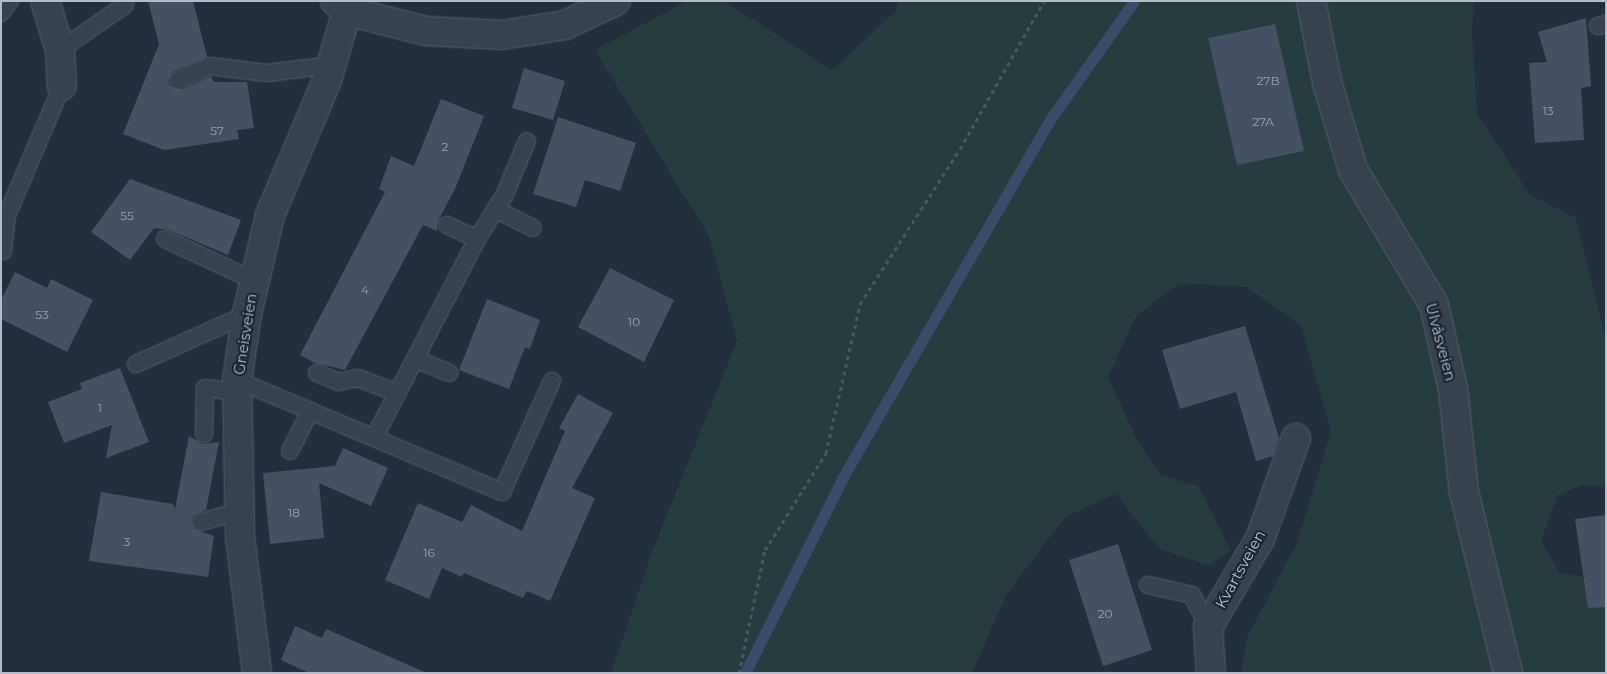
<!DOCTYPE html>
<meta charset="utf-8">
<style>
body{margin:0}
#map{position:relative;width:1607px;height:674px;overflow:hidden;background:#242f3e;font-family:Montserrat,sans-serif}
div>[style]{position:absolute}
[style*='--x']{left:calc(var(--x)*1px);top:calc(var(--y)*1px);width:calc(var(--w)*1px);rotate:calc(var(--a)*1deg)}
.green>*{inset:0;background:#263c3f}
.stream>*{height:11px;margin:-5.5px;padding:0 5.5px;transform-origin:5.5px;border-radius:5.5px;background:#394c67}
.building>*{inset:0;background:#455162}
.path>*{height:3px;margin-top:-1.5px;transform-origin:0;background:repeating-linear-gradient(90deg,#44595c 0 4px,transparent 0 8px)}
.roads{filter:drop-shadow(0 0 1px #565f6c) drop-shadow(0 0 1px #565f6c)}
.lane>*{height:16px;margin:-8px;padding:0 8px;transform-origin:8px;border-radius:8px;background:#38414e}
.street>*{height:28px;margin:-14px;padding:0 14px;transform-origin:14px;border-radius:14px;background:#38414e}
span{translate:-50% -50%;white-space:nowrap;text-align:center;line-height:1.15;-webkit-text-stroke:4.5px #1d2633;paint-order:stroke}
.number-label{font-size:12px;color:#98a1af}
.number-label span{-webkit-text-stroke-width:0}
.street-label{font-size:15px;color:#b4bcc9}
.frame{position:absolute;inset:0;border:2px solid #b4bcc9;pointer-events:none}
</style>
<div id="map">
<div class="green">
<i style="clip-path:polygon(687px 1px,724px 1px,832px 70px,895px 12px,899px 1px,1474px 1px,1472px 30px,1477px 114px,1530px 195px,1576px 218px,1606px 339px,1606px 487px,1583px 485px,1557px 496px,1541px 541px,1560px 573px,1606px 580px,1606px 673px,1241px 673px,1247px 637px,1297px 543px,1331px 431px,1301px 326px,1247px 287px,1180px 283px,1136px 316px,1108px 377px,1137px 440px,1161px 475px,1198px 486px,1231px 551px,1207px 565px,1159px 549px,1116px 494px,1065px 517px,1006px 595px,972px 673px,611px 673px,651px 555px,737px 341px,709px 236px,595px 50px)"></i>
</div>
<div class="stream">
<i style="--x:745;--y:673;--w:219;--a:-63.4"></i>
<i style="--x:843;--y:477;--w:416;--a:-59.9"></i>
<i style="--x:1052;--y:117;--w:142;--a:-54.7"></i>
</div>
<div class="building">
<i style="clip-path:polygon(148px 1px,193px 1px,207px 57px,173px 72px,168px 80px,169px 86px,182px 90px,211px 76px,214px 82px,247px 82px,254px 128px,237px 130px,239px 139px,164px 150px,123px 134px,159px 44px)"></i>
<i style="clip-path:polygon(1586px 18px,1591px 86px,1581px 88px,1584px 140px,1535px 143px,1529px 63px,1547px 62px,1538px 32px)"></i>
<i style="clip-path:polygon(1275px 24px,1304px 151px,1237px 165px,1208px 38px)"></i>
<i style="clip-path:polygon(524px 68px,565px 81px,553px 120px,512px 108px)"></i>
<i style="clip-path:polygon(441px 99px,484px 116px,455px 189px,438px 221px,437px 231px,423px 225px,345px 370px,315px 363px,300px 355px,385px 192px,379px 189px,391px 156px,414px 166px)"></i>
<i style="clip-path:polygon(558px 117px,636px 143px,620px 191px,585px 180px,576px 207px,533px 194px)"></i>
<i style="clip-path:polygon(130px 179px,241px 220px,228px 255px,169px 230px,154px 228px,130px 260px,91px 232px)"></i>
<i style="clip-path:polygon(610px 268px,674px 300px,644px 362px,578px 327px)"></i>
<i style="clip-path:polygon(15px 272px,47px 288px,51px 279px,93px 300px,67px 352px,1px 319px,1px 300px)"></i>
<i style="clip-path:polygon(487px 299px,540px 320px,530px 349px,525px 347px,509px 389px,459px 370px)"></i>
<i style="clip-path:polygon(1245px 326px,1279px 438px,1273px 456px,1256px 461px,1236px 392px,1180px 409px,1162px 350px)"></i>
<i style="clip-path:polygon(120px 368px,149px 442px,106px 458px,112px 425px,64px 443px,48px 402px,82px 389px,80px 383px)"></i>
<i style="clip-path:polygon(578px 394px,613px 413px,572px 488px,595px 498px,550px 601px,527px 591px,523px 598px,464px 573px,462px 577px,442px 568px,429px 599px,385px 580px,418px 503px,462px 522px,471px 505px,522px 531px,565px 431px,559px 428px)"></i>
<i style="clip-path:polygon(189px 436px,203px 444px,219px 442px,206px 510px,194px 515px,191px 520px,194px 529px,214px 536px,208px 577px,89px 561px,101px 492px,173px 504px,175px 509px)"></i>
<i style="clip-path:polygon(343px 448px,388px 468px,371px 506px,319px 483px,324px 538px,270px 544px,263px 473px,335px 466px)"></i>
<i style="clip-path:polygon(1606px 515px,1606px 607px,1588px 608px,1575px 519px)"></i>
<i style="clip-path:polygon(1118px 544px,1152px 650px,1103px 666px,1069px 560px)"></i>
<i style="clip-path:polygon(295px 626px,322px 638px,326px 629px,427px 673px,309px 673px,281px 660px)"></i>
</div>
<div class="path">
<i style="--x:739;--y:673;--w:126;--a:-78.1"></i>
<i style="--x:765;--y:550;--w:115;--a:-57.8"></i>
<i style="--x:826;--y:453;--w:153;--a:-77.1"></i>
<i style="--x:860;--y:304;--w:184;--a:-57.2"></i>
<i style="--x:960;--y:149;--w:170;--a:-60.4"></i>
</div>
<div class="roads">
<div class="lane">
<i style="--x:1;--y:13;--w:15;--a:-53"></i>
<i style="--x:1598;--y:26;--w:8;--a:-14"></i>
<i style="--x:60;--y:50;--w:79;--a:-34.7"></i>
<i style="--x:178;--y:81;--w:34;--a:-26"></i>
<i style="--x:209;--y:66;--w:58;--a:6.9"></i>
<i style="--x:267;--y:73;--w:65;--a:-7"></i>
<i style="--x:495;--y:209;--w:42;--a:26.6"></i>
<i style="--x:447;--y:225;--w:33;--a:25"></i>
<i style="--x:165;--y:239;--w:99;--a:25"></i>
<i style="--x:3;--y:251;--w:36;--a:-84"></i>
<i style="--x:7;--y:215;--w:140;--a:-66.9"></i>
<i style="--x:415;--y:359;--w:37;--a:22"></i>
<i style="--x:136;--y:364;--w:122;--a:-24.2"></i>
<i style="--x:317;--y:373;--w:23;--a:23"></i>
<i style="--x:338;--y:382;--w:20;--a:-11"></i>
<i style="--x:358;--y:378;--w:42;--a:21"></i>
<i style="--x:237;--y:380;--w:288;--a:22.9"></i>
<i style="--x:502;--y:492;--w:122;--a:-65.8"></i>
<i style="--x:204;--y:434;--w:46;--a:-88.8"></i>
<i style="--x:205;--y:388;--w:33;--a:7"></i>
<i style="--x:374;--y:438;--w:224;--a:-62.6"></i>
<i style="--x:477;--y:239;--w:53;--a:-58.1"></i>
<i style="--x:505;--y:194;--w:57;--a:-67.5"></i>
<i style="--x:290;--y:451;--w:45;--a:-63.4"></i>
<i style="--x:201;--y:522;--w:41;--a:-15.8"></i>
<i style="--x:1148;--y:585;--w:45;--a:12.8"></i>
<i style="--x:1192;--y:595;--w:36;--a:63"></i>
</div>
<div class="street">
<i style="--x:45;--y:1;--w:51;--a:73"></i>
<i style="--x:60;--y:50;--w:36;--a:87"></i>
<i style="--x:335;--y:1;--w:16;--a:40"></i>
<i style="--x:347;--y:11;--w:81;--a:14.2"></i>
<i style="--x:426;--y:31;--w:76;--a:3"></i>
<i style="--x:502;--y:35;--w:64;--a:-9"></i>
<i style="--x:565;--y:25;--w:56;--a:-25.2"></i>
<i style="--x:1311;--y:1;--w:83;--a:78.8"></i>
<i style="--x:1327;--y:82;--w:92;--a:73.5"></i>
<i style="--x:1353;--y:170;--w:157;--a:59"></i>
<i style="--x:1434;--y:305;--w:86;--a:77.3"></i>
<i style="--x:1453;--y:389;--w:104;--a:83.9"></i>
<i style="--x:1464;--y:492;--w:186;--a:76.3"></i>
<i style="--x:257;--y:673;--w:138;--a:-97.1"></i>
<i style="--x:240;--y:536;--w:156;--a:-91.1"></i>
<i style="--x:237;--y:380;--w:67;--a:-81.4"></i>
<i style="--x:247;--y:314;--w:102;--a:-76.9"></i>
<i style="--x:270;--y:215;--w:147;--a:-67.1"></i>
<i style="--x:327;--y:80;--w:72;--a:-73.8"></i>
<i style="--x:1211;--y:673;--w:46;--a:-93.7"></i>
<i style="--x:1208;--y:627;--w:102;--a:-59.4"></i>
<i style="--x:1260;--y:539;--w:107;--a:-70.4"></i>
</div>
</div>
<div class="number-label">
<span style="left:1268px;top:81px">27B</span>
<span style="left:1548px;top:111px">13</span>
<span style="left:1263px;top:122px">27A</span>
<span style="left:217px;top:131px">57</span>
<span style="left:445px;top:147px">2</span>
<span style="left:127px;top:216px">55</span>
<span style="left:365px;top:290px">4</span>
<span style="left:42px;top:315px">53</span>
<span style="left:634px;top:322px">10</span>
<span style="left:100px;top:408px">1</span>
<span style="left:294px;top:513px">18</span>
<span style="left:127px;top:542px">3</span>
<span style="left:429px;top:553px">16</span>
<span style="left:1105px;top:614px">20</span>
</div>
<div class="street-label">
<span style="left:245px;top:334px;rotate:-81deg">Gneisveien</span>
<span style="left:1441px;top:342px;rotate:75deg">Ulvåsveien</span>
<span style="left:1240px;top:569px;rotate:-61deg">Kvartsveien</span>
</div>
<div class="frame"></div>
</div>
